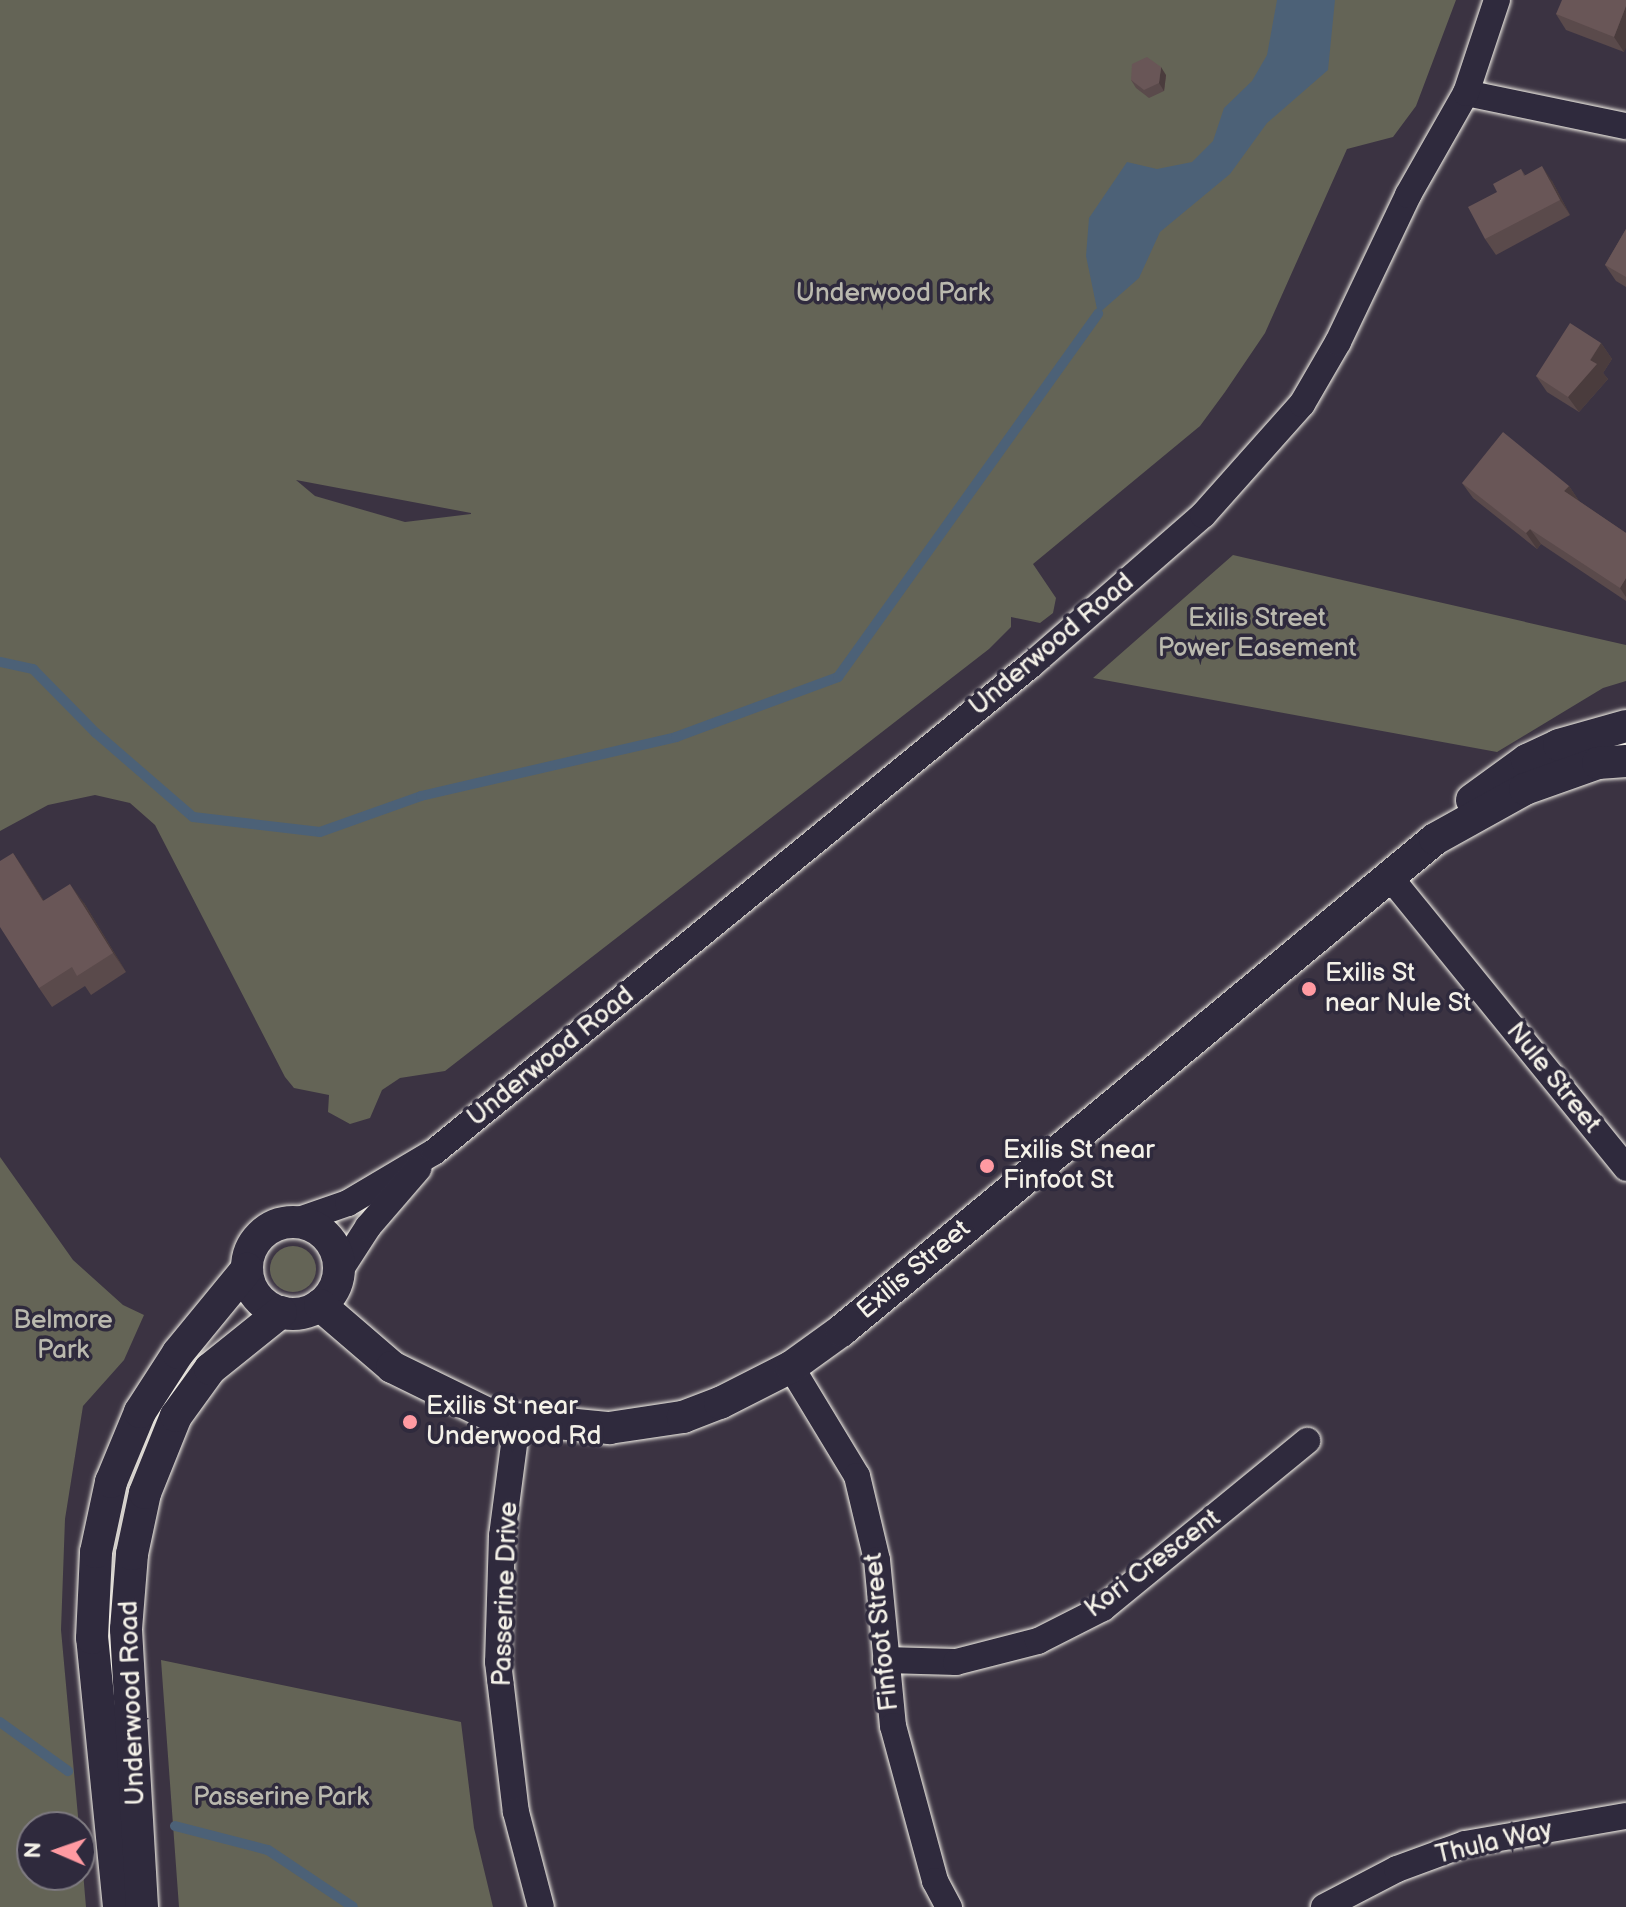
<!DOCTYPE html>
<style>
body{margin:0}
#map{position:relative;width:1626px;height:1907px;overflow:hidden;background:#3b3342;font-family:"Balsamiq Sans",sans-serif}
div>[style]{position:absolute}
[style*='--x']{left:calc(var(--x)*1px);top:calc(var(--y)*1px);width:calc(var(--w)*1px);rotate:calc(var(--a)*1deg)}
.green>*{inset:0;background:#646456}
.round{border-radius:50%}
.water>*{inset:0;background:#4c6177}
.stream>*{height:10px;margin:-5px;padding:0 5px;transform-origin:5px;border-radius:5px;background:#4c6177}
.roads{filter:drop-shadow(0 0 2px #f4f1e8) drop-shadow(0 0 2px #f4f1e8)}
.minor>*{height:26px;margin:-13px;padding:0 13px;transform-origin:13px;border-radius:13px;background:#2f2a3d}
.tertiary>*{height:32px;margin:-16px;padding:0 16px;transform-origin:16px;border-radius:16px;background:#2f2a3d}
.tertiary>.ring{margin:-16px;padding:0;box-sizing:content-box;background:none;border:32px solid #2f2a3d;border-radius:50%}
.wall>*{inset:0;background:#5a4a4b}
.shaded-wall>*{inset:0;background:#4a3c3d}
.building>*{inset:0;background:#695657}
.dots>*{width:22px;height:22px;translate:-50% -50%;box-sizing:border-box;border:4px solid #2f2a3d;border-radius:50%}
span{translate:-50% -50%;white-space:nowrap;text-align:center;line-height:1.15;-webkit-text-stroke:7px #2f2a3d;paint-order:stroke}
.park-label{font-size:26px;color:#bab9ae}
.street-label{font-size:26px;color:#f4f1e8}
.poi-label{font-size:26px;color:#f4f1e8}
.left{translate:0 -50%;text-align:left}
.north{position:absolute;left:16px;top:1811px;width:80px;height:80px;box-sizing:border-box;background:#2f2a3d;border:2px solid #7e7a81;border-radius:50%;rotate:272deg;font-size:22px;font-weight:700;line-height:32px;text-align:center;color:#f4f1e8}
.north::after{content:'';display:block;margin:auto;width:28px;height:36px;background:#ff9aa2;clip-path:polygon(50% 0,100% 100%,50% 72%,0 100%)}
</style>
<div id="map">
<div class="green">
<i style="clip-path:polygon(evenodd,0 0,1456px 0,1416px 106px,1393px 137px,1347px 149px,1265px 333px,1225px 392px,1200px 426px,1033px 564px,1056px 598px,1053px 613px,1040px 623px,1011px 617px,1011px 627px,989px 649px,445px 1071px,400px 1078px,382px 1090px,370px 1118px,350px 1124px,328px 1112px,329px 1095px,294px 1088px,285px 1077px,155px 825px,130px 803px,95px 795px,48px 805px,0 831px,0 0,296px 480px,471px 513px,471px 514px,405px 522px,315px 496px,296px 480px)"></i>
<i style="clip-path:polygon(1233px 555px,1626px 645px,1626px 681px,1603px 688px,1497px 752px,1093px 678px)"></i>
<i style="clip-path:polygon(0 1157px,73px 1260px,123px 1305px,144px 1315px,124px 1360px,83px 1406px,65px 1519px,61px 1630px,79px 1827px,32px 1827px,32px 1875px,80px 1875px,80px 1837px,86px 1907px,0 1907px)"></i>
<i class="round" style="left:270px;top:1246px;width:46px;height:46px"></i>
<i style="clip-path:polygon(161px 1660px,461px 1722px,474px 1828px,493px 1907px,179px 1907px)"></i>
</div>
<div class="water">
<i style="clip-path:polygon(1277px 0,1335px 0,1328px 70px,1267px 123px,1230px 174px,1160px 232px,1139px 278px,1098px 314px,1086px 256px,1089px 218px,1127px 162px,1157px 169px,1192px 162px,1213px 141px,1224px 108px,1252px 81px,1267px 55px)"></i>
</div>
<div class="stream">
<i style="--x:0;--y:662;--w:34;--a:12"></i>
<i style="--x:33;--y:669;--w:90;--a:45.5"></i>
<i style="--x:96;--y:733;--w:128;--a:40.9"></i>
<i style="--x:193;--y:817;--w:128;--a:6.7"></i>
<i style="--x:320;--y:832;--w:107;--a:-19.6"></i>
<i style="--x:421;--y:796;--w:262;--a:-13"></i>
<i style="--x:676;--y:737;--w:173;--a:-20.3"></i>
<i style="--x:838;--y:677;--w:447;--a:-54.4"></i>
<i style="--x:0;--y:1722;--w:84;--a:35.8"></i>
<i style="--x:175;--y:1826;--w:96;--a:14.5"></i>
<i style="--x:268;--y:1850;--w:102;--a:33.8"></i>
</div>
<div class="roads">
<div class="minor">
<i style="--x:1466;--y:93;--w:163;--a:11.7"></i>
<i style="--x:1389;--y:876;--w:376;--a:50.9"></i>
<i style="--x:296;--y:1221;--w:55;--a:-19.1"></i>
<i style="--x:348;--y:1203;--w:100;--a:-30.7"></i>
<i style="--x:434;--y:1152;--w:770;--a:-39.21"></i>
<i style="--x:1031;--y:665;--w:228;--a:-41.1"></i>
<i style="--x:1203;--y:515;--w:149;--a:-48.3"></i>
<i style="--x:1302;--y:404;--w:72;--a:-59.9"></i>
<i style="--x:1338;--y:342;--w:163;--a:-64.5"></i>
<i style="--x:1408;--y:195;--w:117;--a:-60.4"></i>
<i style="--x:1466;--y:93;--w:98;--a:-71.6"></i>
<i style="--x:339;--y:1272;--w:54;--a:-57.2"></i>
<i style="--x:368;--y:1227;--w:77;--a:-49.2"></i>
<i style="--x:791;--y:1367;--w:127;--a:58.8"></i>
<i style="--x:857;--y:1476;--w:86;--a:76.6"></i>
<i style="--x:877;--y:1560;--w:167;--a:84.5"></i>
<i style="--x:893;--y:1726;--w:161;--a:74.8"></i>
<i style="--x:935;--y:1881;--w:30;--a:62"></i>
<i style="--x:517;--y:1422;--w:115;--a:97.5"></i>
<i style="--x:502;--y:1536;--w:126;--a:91.8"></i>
<i style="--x:498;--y:1662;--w:151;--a:83.2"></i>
<i style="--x:516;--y:1812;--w:98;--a:75.3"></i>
<i style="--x:886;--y:1660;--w:70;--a:1.6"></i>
<i style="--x:956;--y:1662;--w:85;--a:-14.4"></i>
<i style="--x:1038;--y:1641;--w:73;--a:-26.9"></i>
<i style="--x:1103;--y:1608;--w:264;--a:-39.3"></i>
<i style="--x:1324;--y:1907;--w:82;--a:-27.5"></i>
<i style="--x:1397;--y:1869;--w:72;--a:-20.2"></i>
<i style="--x:1465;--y:1844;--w:163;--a:-9.9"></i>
</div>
<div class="tertiary">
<i style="--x:1472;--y:800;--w:68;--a:-36"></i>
<i style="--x:1527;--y:760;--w:35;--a:-25"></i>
<i style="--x:1559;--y:745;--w:70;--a:-15.8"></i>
<i class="ring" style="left:247px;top:1222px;width:60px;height:60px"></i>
<i style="--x:320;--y:1305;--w:95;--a:40.7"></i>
<i style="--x:392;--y:1367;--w:114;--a:26.1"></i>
<i style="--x:494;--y:1417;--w:116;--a:5.5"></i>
<i style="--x:609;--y:1428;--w:75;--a:-8.5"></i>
<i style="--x:683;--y:1417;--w:40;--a:-21"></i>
<i style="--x:720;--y:1403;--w:80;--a:-26.9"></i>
<i style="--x:791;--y:1367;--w:62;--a:-35.8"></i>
<i style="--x:841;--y:1331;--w:771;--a:-39.63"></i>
<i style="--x:1435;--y:839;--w:103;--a:-29.1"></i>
<i style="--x:1525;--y:789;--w:77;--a:-19.6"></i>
<i style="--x:1598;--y:763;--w:28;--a:-4"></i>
<i style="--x:119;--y:1907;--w:270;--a:-95.7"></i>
<i style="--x:92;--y:1638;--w:86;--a:-87.3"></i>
<i style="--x:96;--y:1552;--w:72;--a:-77.9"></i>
<i style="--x:111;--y:1482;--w:76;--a:-67.5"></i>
<i style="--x:140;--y:1412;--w:70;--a:-57.2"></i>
<i style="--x:178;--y:1353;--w:109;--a:-50.6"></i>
<i style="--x:142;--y:1907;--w:278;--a:-93.3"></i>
<i style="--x:126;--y:1629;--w:75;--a:-85.4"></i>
<i style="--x:132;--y:1554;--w:62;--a:-78"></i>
<i style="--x:145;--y:1493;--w:83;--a:-68.1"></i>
<i style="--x:176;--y:1416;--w:58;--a:-54.1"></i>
<i style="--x:210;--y:1369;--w:91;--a:-38.8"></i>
</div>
</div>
<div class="wall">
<i style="clip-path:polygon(1626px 0,1624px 52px,1566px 30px,1556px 14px)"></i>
<i style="clip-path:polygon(1166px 75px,1164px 91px,1149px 98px,1136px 88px,1131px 80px)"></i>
<i style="clip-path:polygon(1521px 169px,1525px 175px,1552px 181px,1570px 215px,1496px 255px,1485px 239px,1497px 192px)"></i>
<i style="clip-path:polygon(1626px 229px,1626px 287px,1616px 281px,1605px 265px)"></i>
<i style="clip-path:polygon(1601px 343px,1612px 359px,1603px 373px,1608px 379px,1579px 412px,1547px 392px,1536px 376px)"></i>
<i style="clip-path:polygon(1462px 483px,1569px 486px,1579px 501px,1626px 533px,1626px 601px,1541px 544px,1537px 549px,1473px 498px)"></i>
<i style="clip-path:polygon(13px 853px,44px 901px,84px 903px,126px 972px,91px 995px,85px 986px,52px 1007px,39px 988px)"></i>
</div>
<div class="shaded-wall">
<i style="clip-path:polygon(1626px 6px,1626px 48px,1624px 52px,1614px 37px)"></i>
<i style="clip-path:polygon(1161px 67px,1166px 75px,1164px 91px,1159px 83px)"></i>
<i style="clip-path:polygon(1542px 166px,1552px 181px,1570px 215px,1560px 200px)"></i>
<i style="clip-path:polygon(1601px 343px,1612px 359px,1603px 373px,1608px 379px,1579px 412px,1568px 397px)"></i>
<i style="clip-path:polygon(1569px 486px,1579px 501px,1564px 491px)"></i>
<i style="clip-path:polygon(1530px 529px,1541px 544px,1537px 549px,1526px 533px)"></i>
<i style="clip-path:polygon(1626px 578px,1626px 597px,1620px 588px)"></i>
<i style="clip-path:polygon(13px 853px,26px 872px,56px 920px,43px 901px)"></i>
<i style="clip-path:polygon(70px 884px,84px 903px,126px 972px,113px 953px)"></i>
</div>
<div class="building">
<i style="clip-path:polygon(1562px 0,1626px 0,1626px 6px,1614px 37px,1556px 14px)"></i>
<i style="clip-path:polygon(1147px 57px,1161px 67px,1159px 83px,1144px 90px,1131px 80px,1132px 64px)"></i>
<i style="clip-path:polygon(1542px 166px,1560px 200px,1485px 239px,1468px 207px,1497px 192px,1493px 184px,1521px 169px,1524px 176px)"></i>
<i style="clip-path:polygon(1626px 229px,1626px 277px,1605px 265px)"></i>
<i style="clip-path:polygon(1570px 323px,1601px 343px,1590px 360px,1597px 364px,1568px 397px,1536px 376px)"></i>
<i style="clip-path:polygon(1503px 432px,1569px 486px,1564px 491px,1626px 533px,1626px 578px,1620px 588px,1530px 529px,1526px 533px,1462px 483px)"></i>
<i style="clip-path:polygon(13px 853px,43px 901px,70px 884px,113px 953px,77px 976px,72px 967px,39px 988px,0 927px,0 861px)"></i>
</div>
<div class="dots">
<i style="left:1309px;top:989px;background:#ff9aa2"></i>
<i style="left:987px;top:1166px;background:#ff9aa2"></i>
<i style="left:410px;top:1422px;background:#ff9aa2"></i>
</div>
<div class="park-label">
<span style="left:893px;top:294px">Underwood Park</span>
<span style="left:1257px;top:634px">Exilis Street<br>Power Easement</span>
<span style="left:63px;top:1336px">Belmore<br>Park</span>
<span style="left:281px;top:1798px">Passerine Park</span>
</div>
<div class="street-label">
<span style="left:1052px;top:645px;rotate:-40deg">Underwood Road</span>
<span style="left:551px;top:1057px;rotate:-39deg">Underwood Road</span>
<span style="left:1553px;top:1078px;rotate:51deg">Nule Street</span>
<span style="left:914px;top:1270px;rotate:-40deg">Exilis Street</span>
<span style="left:1153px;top:1564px;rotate:-37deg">Kori Crescent</span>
<span style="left:506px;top:1594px;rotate:-88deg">Passerine Drive</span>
<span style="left:882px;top:1632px;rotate:-96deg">Finfoot Street</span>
<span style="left:133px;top:1703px;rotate:-92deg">Underwood Road</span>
<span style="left:1494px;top:1843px;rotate:-13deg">Thula Way</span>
</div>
<div class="poi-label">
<span class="left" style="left:1325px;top:989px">Exilis St<br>near Nule St</span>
<span class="left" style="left:1003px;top:1166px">Exilis St near<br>Finfoot St</span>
<span class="left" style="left:426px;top:1422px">Exilis St near<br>Underwood Rd</span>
</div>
<div class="north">N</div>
</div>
